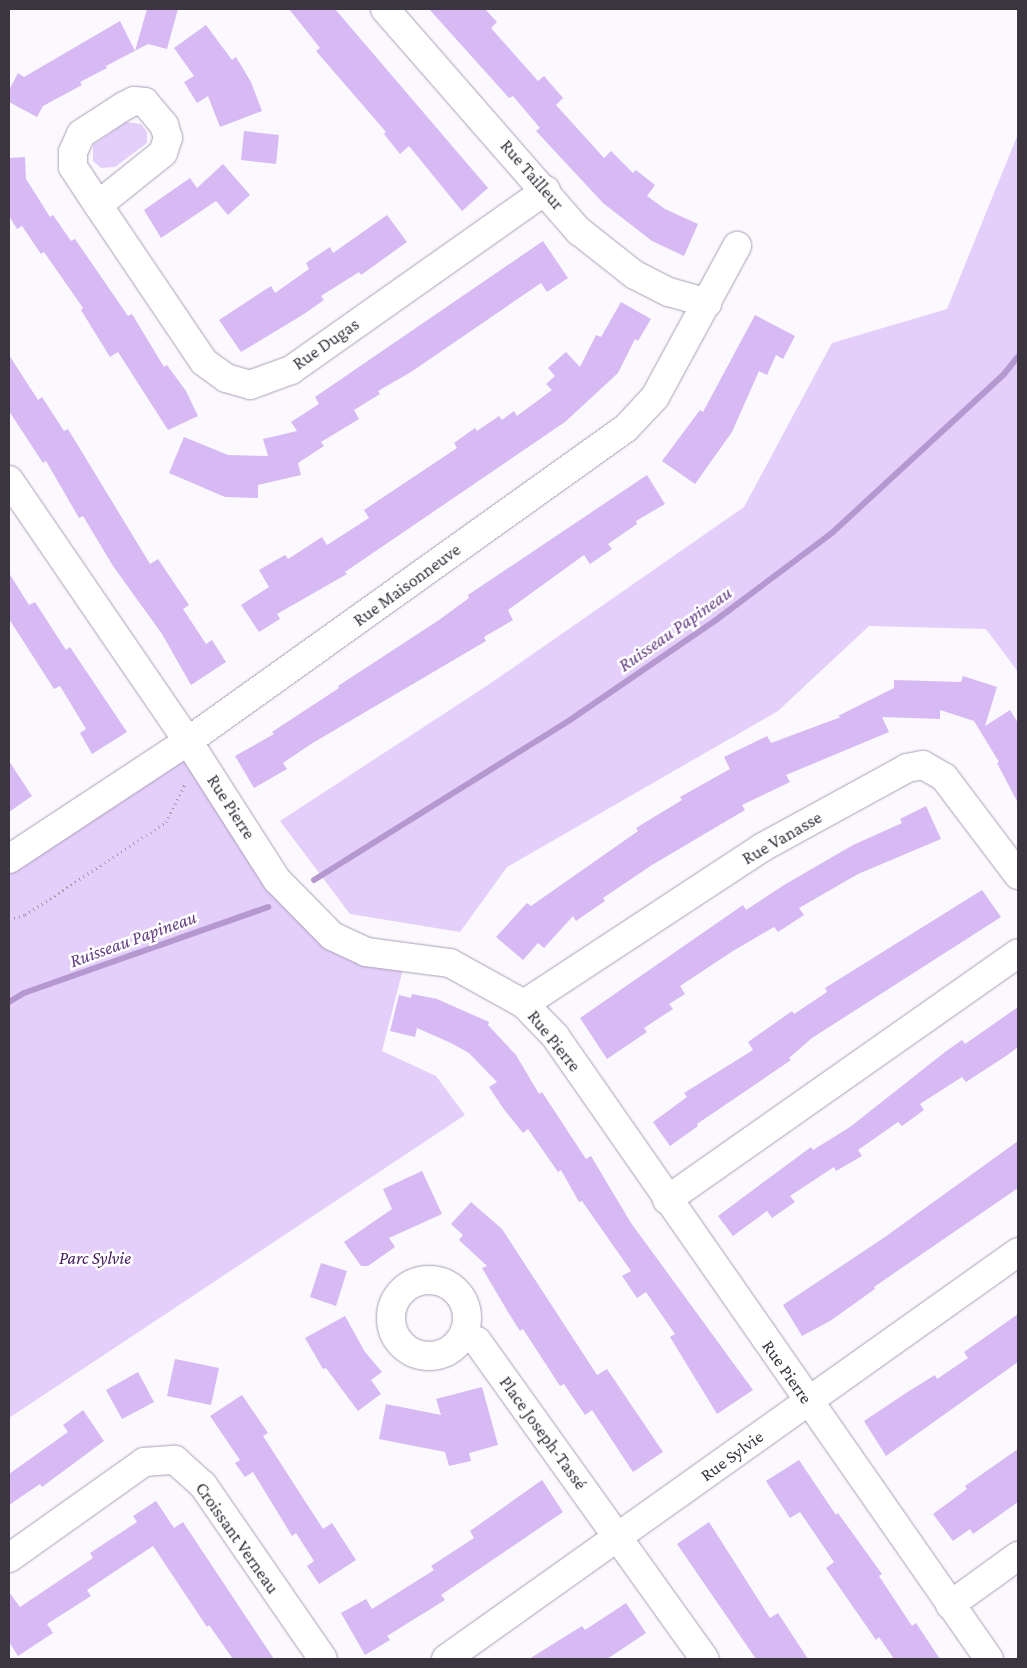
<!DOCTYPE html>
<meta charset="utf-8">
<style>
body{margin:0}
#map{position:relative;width:1027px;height:1668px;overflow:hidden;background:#fbf9fe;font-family:"Crimson Pro",serif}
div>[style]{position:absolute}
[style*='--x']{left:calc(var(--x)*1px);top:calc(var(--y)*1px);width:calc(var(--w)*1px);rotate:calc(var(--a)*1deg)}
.green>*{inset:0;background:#e4cefa}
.stream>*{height:6px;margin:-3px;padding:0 3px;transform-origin:3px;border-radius:3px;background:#b698d0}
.building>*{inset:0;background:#d7b9f3}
.path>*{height:3px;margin-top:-1.5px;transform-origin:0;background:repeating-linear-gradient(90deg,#9c99a0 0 1px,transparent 0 5px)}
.roads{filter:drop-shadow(0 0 1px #aa9eb6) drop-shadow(0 0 1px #aa9eb6)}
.minor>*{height:28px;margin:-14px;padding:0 14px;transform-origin:14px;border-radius:14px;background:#fff}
.minor>.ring{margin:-14px;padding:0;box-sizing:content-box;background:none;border:28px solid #fff;border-radius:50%}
span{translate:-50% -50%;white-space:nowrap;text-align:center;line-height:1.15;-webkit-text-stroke:5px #fff;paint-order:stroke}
.street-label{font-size:18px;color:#3a353f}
.park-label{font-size:18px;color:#421a5d;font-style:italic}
.water-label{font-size:19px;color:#653e83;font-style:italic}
.frame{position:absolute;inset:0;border:10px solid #3a353f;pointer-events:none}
</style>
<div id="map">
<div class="green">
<i style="clip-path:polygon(126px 122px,141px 124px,147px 132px,147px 143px,115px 167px,101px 168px,93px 161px,93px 145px)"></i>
<i style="clip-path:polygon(1018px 134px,1018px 672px,986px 629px,869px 626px,778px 711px,507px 867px,460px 932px,350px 914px,280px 821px,491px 683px,744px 507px,832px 343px,947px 309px)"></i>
<i style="clip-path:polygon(188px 741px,332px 936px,406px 957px,382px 1051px,436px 1076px,465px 1115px,9px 1418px,9px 859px)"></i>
</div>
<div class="stream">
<i style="--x:314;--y:880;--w:302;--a:-32"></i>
<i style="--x:570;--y:720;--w:177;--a:-34.4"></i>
<i style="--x:716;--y:620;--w:146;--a:-36.9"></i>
<i style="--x:833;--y:532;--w:233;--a:-42.7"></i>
<i style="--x:1004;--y:374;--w:22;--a:-51"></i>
<i style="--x:9;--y:1002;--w:17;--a:-31"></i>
<i style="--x:24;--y:993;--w:259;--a:-19.4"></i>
</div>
<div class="building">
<i style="clip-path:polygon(147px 9px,178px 9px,167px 49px,148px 44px,106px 66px,107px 68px,80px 82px,82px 85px,43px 106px,37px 117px,9px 102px,9px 90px,18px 73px,24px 77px,120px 21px,135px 51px)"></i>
<i style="clip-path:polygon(289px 9px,335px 9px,488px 188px,462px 211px,409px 146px,400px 154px,384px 134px,386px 132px,316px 51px,320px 48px)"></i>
<i style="clip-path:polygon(429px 9px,485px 9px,497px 22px,491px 28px,538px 81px,544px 76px,563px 98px,556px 105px,604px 158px,611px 151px,633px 173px,636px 170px,655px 185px,647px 196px,665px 209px,698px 224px,684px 256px,652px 241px,603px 203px,536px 131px,540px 128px,513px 96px,509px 98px)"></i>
<i style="clip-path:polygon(206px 25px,232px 60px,236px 57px,251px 82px,262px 111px,220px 127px,208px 96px,197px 103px,184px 82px,194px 76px,174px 48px)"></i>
<i style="clip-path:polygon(244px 131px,279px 135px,276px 164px,241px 160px)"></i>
<i style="clip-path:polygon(25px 157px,26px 179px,50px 217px,53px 215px,71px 241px,75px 239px,128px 316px,132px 314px,164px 367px,167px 365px,186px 391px,198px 416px,168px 430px,118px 352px,110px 357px,81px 310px,83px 308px,44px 252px,41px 254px,22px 226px,17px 229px,9px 216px,9px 158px)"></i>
<i style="clip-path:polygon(223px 164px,250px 195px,228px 215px,216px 201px,161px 238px,144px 210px,190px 178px,197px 188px)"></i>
<i style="clip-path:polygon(387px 215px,407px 242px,361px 275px,359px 272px,321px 296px,324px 300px,304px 314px,241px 352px,219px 320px,271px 286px,275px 293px,309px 269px,306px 263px,330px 247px,333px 253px)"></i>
<i style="clip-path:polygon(543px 241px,568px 278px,547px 292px,541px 283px,411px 372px,378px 391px,380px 394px,354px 410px,359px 419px,321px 442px,324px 446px,298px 463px,301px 475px,258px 485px,258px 498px,225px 497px,169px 473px,184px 437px,228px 455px,268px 456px,263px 439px,297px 431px,291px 422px,319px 404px,315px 397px)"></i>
<i style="clip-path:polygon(621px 302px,651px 319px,638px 341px,635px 339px,618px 373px,565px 422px,345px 572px,347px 574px,277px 614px,280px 619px,259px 632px,241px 605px,269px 587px,259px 570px,285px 555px,288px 559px,322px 537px,327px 545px,369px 518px,364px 510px,457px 448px,454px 443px,475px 428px,477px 431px,499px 416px,502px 420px,514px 411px,517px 416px,552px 390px,546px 384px,555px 376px,548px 368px,566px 352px,580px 367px,596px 335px,601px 337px)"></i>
<i style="clip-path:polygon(755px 315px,795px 336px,783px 359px,776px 355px,767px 375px,759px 371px,732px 432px,695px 484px,662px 461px,700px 410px,703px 412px)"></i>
<i style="clip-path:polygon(9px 355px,38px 400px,42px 397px,64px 431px,68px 429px,150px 564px,158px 559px,189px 605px,183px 609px,206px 644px,212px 640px,226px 662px,191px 685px,162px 634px,113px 566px,83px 516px,79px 518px,46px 461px,43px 463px,9px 411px)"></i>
<i style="clip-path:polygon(647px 475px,665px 504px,636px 521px,637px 524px,608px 544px,612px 549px,590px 564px,584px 555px,508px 610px,513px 620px,484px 637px,486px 641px,311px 744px,283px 763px,287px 769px,254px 788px,235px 756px,274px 734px,272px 732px,339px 688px,338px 686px,439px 620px,469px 598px,468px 595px)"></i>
<i style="clip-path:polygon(9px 573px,29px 605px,35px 602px,66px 650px,70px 647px,127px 732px,92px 754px,80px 733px,86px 729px,60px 686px,54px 689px,9px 619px)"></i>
<i style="clip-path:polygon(963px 676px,997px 687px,985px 726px,1010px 710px,1018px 723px,1018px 803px,997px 763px,999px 762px,974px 721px,940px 710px,940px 719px,882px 717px,889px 732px,786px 775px,790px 782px,742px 805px,745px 810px,652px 865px,603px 898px,605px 901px,576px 921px,573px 916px,544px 948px,538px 943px,523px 960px,496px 937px,527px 903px,531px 906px,638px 831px,636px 828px,682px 800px,680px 797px,730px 769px,724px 757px,767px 736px,771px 743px,841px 717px,838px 716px,894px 688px,894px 680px,961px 682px)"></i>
<i style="clip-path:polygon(9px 761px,32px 796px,9px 812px)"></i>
<i style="clip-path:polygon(926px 806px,941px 839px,858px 874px,799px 908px,804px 915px,778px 932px,774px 927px,733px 951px,680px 986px,685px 994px,669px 1004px,673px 1009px,644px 1028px,647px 1032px,607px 1059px,580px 1018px,743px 905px,746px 910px,784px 885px,853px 845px,902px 823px,900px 819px)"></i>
<i style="clip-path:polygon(982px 890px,1001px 917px,812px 1038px,789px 1058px,791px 1060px,697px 1124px,698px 1126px,670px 1146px,653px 1122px,687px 1097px,684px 1093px,753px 1050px,748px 1042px,792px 1011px,794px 1014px,827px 992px,825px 988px)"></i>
<i style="clip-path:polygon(412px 994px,437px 999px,489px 1022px,488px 1025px,516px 1055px,539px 1094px,542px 1092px,586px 1159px,591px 1156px,631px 1223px,753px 1390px,717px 1414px,670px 1337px,675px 1334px,646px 1292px,637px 1298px,622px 1276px,631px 1271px,582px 1201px,579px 1202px,561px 1170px,558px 1172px,528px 1129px,523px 1133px,503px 1108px,489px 1087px,497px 1082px,469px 1053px,451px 1043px,417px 1028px,415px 1037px,390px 1031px,399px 995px,411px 998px)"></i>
<i style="clip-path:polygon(1018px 1007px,1018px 1047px,1006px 1056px,966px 1082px,962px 1077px,920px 1104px,924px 1110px,902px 1126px,898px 1122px,858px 1150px,862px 1156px,836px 1171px,834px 1167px,790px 1196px,795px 1202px,772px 1218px,767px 1211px,733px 1236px,718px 1216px,811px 1147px,813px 1150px,850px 1127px,945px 1052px,962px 1040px,965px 1044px)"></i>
<i style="clip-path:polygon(1018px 1141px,1018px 1188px,874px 1287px,875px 1289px,830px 1321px,802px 1336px,783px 1305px,885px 1237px)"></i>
<i style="clip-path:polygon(422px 1171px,442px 1214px,389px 1238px,395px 1247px,368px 1266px,361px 1266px,344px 1242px,392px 1209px,383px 1189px)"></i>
<i style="clip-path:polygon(471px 1202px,502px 1229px,597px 1375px,607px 1369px,663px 1452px,633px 1472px,592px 1410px,585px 1415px,564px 1384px,560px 1386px,523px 1329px,520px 1331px,508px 1312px,482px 1268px,487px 1266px,459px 1240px,463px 1235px,451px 1224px)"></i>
<i style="clip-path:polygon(321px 1263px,347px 1271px,336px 1306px,310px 1297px)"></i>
<i style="clip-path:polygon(1018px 1314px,1018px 1362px,886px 1456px,864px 1421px,909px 1391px,935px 1375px,937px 1379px,968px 1358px,964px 1352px)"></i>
<i style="clip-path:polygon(345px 1316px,365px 1352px,382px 1372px,371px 1380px,381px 1394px,358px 1411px,326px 1368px,323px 1369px,305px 1338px)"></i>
<i style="clip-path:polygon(175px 1359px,219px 1368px,211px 1405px,167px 1396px)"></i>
<i style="clip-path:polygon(138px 1372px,154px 1402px,122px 1419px,106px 1390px)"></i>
<i style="clip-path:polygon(482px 1387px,498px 1445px,469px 1453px,471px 1461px,449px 1466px,445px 1452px,379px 1439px,386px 1404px,441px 1415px,436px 1399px)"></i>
<i style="clip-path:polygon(242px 1395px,268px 1433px,263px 1436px,323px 1529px,332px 1523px,356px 1560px,319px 1584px,307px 1566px,314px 1561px,296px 1533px,292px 1536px,253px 1472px,245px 1477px,235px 1463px,240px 1460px,210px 1416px)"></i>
<i style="clip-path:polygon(83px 1410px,104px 1441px,42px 1487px,40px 1484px,9px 1505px,9px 1474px,68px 1432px,63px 1425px)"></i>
<i style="clip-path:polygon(1018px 1449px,1018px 1502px,973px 1534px,970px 1529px,953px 1541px,933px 1514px,967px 1489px,965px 1486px)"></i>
<i style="clip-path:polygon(799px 1460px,836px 1515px,838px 1513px,882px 1574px,879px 1576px,912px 1626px,916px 1623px,940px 1659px,894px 1659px,879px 1637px,876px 1640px,826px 1568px,834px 1562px,800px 1512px,790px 1518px,766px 1481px)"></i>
<i style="clip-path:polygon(542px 1480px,563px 1512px,441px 1595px,445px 1600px,387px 1636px,390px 1640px,365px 1655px,341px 1613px,366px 1599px,372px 1609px,434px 1570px,431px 1566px,474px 1538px,470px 1531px)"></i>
<i style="clip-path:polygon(156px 1501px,174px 1528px,183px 1522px,274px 1659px,233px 1659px,209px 1625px,207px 1627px,153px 1546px,87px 1590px,91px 1596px,47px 1624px,53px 1633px,18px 1656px,9px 1642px,9px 1592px,20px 1607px,93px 1558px,90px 1553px,137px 1522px,133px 1516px)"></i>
<i style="clip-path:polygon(709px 1522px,770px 1618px,778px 1613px,808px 1659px,756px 1659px,677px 1544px)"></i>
<i style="clip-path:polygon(626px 1603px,646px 1633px,607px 1659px,529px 1659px,582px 1626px,585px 1630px)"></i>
</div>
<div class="path">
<i style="--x:9;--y:919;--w:16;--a:-14"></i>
<i style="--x:25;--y:915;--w:169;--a:-33.4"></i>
<i style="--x:166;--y:822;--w:45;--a:-63.4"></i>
</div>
<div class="roads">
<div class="minor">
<i style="--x:385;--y:9;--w:295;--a:48.9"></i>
<i style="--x:579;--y:231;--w:71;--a:38.2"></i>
<i style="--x:635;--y:275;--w:38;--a:27"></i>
<i style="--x:669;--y:292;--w:40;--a:16"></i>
<i style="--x:98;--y:205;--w:83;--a:-38.7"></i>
<i style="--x:163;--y:153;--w:16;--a:-72"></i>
<i style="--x:168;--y:138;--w:14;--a:-107"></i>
<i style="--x:164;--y:125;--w:30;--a:-130"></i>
<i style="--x:145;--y:102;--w:11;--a:-175"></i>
<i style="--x:134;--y:101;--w:11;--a:153"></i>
<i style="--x:124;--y:106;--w:51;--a:146.9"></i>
<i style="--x:81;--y:134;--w:20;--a:114"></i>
<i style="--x:73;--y:152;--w:15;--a:90"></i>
<i style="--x:73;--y:167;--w:45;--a:56.7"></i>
<i style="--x:98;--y:205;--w:189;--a:56"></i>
<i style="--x:204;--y:362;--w:27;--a:36"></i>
<i style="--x:226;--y:378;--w:25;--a:16"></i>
<i style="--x:250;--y:385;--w:44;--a:-20.1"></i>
<i style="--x:291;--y:370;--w:312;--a:-35.2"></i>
<i style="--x:9;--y:480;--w:316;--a:55.6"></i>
<i style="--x:188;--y:741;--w:165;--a:57.4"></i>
<i style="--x:277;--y:880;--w:78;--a:45.5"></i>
<i style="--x:332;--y:936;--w:38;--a:25"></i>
<i style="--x:366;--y:952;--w:85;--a:7.5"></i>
<i style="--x:450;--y:963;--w:85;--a:29"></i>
<i style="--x:524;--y:1004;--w:45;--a:45.9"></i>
<i style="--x:555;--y:1036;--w:759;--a:55.14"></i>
<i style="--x:9;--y:859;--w:214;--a:-33.4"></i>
<i style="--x:188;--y:741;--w:538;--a:-35.55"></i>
<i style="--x:626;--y:428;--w:42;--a:-46.9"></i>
<i style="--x:655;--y:397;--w:172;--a:-61.5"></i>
<i style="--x:524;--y:1004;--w:286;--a:-33.3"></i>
<i style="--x:763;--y:847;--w:164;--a:-28.7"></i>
<i style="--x:907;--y:768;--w:16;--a:-11"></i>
<i style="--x:923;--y:765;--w:24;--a:30"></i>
<i style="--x:944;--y:777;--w:123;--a:52.9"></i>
<i style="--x:667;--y:1200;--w:429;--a:-35.1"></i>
<i class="ring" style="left:391px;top:1280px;width:48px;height:48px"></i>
<i style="--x:463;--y:1336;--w:15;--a:20"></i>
<i style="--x:477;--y:1341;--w:391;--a:54.4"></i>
<i style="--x:9;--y:1558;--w:166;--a:-35.4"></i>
<i style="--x:144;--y:1462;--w:31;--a:-4"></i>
<i style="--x:175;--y:1460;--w:38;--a:42"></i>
<i style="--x:203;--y:1485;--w:211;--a:55.4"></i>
<i style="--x:950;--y:1605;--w:84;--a:-35.8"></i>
<i style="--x:446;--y:1659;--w:702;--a:-35.43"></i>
</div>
</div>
<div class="street-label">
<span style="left:532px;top:175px;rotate:49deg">Rue Tailleur</span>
<span style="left:326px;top:344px;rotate:-35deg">Rue Dugas</span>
<span style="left:407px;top:585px;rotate:-36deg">Rue Maisonneuve</span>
<span style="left:231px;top:807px;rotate:57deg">Rue Pierre</span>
<span style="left:782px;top:838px;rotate:-30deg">Rue Vanasse</span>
<span style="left:554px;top:1041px;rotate:51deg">Rue Pierre</span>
<span style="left:787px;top:1372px;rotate:55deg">Rue Pierre</span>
<span style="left:543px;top:1433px;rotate:54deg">Place Joseph-Tassé</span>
<span style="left:732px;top:1456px;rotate:-36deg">Rue Sylvie</span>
<span style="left:237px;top:1538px;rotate:55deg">Croissant Verneau</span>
</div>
<div class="park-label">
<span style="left:95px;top:1258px">Parc Sylvie</span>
</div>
<div class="water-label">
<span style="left:675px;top:629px;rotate:-35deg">Ruisseau Papineau</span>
<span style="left:133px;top:939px;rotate:-20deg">Ruisseau Papineau</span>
</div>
<div class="frame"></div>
</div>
